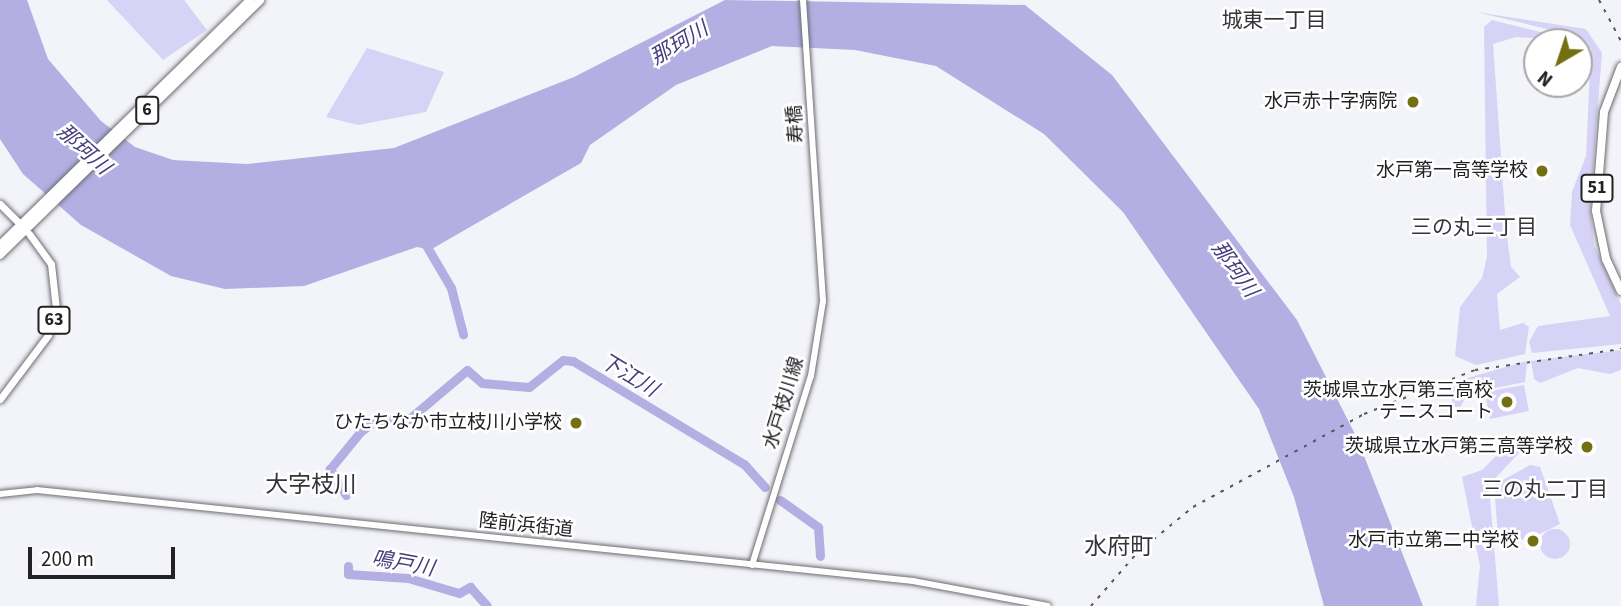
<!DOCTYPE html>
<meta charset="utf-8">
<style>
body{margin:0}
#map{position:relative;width:1621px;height:606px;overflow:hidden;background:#f3f3fa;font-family:"Source Sans 3","Noto Sans JP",sans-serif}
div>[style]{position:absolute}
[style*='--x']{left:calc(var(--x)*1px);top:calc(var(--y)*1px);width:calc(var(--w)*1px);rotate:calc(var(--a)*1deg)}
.green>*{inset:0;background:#d6d3f6}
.round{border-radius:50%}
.water>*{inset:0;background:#b3afe2}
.river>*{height:9px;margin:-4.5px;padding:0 4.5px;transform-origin:4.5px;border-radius:4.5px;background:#b3afe2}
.roads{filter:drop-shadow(0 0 2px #6c6c71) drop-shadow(0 0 2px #6c6c71)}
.secondary>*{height:6px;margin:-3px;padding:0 3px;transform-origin:3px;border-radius:3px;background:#fff}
.primary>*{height:7px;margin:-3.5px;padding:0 3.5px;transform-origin:3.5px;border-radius:3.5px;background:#fff}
.trunk>*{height:8px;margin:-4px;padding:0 4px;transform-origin:4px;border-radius:4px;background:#fff}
.rail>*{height:2px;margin-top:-1px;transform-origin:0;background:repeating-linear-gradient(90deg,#58585c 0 3.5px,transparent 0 10.5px)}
.dots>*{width:19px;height:19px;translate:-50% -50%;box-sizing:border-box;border:4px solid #fff;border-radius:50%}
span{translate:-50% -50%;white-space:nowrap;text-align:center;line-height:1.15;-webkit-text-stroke:5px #fff;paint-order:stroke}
.shield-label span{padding:2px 5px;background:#fff;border:2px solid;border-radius:5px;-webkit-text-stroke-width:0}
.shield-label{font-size:18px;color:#222225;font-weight:700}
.poi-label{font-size:19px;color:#222225}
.right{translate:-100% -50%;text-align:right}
.street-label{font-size:19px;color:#222225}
.neighbourhood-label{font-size:21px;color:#343439}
.water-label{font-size:21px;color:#483e7d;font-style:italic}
.quarter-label{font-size:23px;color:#343439}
.north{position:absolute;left:1523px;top:28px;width:70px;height:70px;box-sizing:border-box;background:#fff;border:2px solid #a7a7a8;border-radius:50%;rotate:219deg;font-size:19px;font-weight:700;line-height:28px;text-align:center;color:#222225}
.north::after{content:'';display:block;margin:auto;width:24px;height:32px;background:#727012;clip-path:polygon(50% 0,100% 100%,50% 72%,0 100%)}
.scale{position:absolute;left:28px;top:547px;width:147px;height:32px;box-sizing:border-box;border:4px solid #222225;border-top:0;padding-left:9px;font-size:21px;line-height:24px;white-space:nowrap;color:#222225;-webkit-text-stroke:5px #fff;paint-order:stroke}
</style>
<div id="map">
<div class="green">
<i style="clip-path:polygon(107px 0,184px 0,207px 30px,163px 60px)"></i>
<i style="clip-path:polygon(1476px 12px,1586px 29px,1602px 53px,1590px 205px,1594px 245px,1621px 304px,1621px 344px,1532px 353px,1529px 342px,1538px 326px,1610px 316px,1570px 225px,1572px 192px,1586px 156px,1591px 49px,1573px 35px)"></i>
<i style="clip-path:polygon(1492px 20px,1581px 42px,1516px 37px,1493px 44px,1506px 228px,1511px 267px,1520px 277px,1497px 294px,1500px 330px,1523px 323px,1529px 327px,1525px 354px,1476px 365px,1455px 356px,1460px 307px,1482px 278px,1487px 257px,1484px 27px)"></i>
<i style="clip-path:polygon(367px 48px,444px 72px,426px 112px,358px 125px,326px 117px)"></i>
<i style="clip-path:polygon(1621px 350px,1621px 370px,1610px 374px,1578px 368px,1540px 383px,1534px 379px,1531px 361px)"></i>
<i style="clip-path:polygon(1527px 361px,1525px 382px,1469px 393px,1460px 407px,1453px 407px,1450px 383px)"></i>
<i style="clip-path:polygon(1524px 385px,1529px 411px,1490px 419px,1485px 392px)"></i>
<i style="clip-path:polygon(1532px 439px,1489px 485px,1499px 606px,1476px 606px,1480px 566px,1462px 477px,1482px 470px,1507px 445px)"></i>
<i style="clip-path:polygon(1530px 465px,1540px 467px,1560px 524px,1527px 540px,1498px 537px,1494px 485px)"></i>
<i class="round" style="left:1540px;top:529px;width:30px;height:30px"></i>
</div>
<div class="water">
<i style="clip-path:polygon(0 0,27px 0,48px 59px,101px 121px,135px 147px,173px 160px,247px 164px,394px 148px,574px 77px,725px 0,1025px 5px,1112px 75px,1297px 320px,1357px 438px,1423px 606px,1324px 606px,1294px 497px,1259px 409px,1123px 212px,1044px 134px,936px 66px,855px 50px,772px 46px,676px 85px,590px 145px,581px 163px,430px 250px,417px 247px,304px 286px,225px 289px,171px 276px,81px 225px,23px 174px,0 139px)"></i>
</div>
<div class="river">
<i style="--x:423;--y:240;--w:56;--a:59.7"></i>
<i style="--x:451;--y:288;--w:48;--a:75.4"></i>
<i style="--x:467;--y:370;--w:20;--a:41"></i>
<i style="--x:482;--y:383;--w:47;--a:4.9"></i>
<i style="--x:529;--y:387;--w:43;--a:-38.5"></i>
<i style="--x:563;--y:360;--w:10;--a:6"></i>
<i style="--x:573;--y:361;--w:200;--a:31.1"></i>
<i style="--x:744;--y:464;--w:31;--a:48"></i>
<i style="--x:346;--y:495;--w:31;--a:-122"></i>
<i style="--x:330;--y:469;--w:49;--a:-50.8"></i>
<i style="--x:361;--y:431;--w:17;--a:-36"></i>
<i style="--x:375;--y:421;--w:34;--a:-3"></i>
<i style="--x:409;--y:419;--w:76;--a:-40.2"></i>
<i style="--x:780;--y:500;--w:47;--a:35.4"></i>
<i style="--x:818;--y:527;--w:29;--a:86"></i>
<i style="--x:348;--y:566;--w:8;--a:90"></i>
<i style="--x:348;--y:574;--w:60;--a:3.8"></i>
<i style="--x:408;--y:578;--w:53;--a:16.4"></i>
<i style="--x:459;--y:593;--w:13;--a:-29"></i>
<i style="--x:470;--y:587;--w:25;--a:48"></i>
</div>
<div class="roads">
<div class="secondary">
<i style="--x:0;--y:494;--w:37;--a:-6"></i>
<i style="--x:37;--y:490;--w:881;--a:5.93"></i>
<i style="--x:913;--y:581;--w:137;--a:10.5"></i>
<i style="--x:752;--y:565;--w:198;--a:-72.7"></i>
<i style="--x:811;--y:376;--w:76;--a:-80.9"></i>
<i style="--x:823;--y:301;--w:302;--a:-93.8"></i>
</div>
<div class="primary">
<i style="--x:0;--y:204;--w:24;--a:45"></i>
<i style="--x:0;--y:399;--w:80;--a:-53.1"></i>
<i style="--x:48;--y:335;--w:27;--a:-73"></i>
<i style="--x:56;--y:309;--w:45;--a:-96.3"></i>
<i style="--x:51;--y:264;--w:37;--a:-126"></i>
</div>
<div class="trunk">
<i style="--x:1621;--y:67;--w:48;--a:110.7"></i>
<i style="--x:1604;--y:112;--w:99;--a:94.6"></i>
<i style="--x:1596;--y:211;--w:49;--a:78.2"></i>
<i style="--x:1606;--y:259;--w:35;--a:65"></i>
<i style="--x:0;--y:245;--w:350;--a:-44.4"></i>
<i style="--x:0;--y:255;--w:364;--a:-44.4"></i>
</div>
</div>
<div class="rail">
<i style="--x:1599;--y:0;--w:47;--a:61.8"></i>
<i style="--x:1091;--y:606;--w:70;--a:-49"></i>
<i style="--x:1137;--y:553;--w:72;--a:-39.4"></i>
<i style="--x:1193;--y:507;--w:195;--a:-28.5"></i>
<i style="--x:1364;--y:414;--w:119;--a:-21.6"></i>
<i style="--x:1475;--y:370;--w:148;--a:-8.2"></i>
</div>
<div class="dots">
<i style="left:1413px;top:102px;background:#727012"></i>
<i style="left:1542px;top:171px;background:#727012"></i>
<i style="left:1507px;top:402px;background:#727012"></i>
<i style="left:576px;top:423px;background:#727012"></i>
<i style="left:1587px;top:447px;background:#727012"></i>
<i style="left:1533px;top:541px;background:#727012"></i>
</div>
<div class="shield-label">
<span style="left:147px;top:110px">6</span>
<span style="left:1597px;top:188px">51</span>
<span style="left:54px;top:320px">63</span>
</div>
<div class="poi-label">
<span class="right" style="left:1397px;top:102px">水戸赤十字病院</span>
<span class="right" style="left:1528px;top:171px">水戸第一高等学校</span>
<span class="right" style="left:1493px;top:402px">茨城県立水戸第三高校<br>テニスコート</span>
<span class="right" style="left:562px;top:423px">ひたちなか市立枝川小学校</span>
<span class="right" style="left:1573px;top:447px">茨城県立水戸第三高等学校</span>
<span class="right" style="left:1519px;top:541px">水戸市立第二中学校</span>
</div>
<div class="street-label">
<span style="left:796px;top:124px;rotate:-94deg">寿橋</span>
<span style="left:784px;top:403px;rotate:-73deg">水戸枝川線</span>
<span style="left:526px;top:526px;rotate:6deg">陸前浜街道</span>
</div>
<div class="neighbourhood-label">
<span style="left:1274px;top:20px">城東一丁目</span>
<span style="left:1474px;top:227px">三の丸三丁目</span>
<span style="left:1545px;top:489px">三の丸二丁目</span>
</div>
<div class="water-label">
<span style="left:679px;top:43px;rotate:-31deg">那珂川</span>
<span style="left:84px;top:149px;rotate:42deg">那珂川</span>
<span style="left:1235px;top:269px;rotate:54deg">那珂川</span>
<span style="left:629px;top:375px;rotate:31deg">下江川</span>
<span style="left:403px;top:563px;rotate:10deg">鳴戸川</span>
</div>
<div class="quarter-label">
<span style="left:311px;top:485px">大字枝川</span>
<span style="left:1119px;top:547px">水府町</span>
</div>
<div class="north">N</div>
<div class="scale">200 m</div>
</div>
